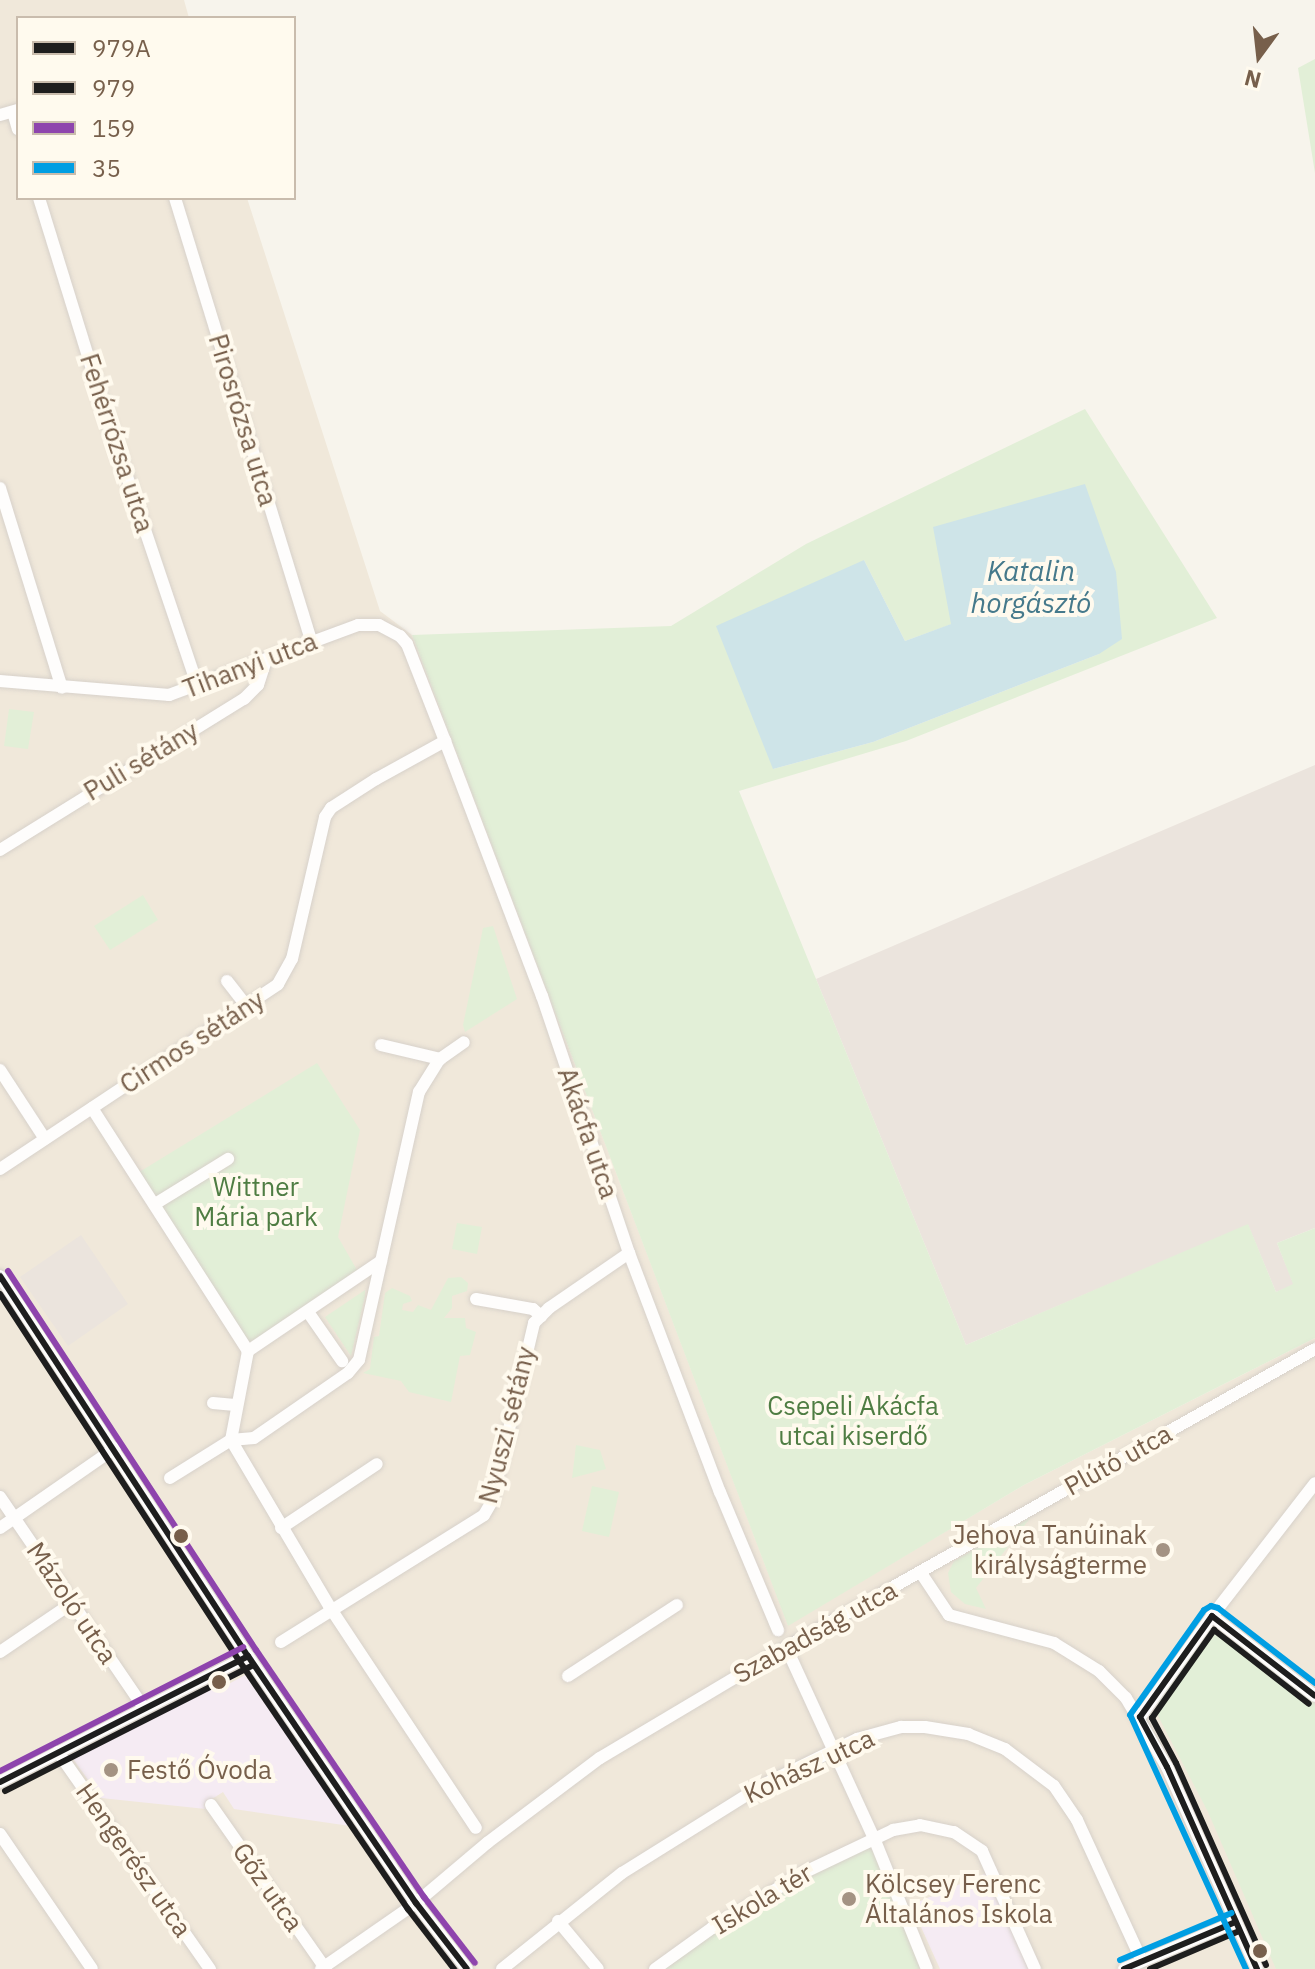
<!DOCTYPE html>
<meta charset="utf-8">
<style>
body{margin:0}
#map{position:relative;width:1315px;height:1969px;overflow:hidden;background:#f7f4ec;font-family:"IBM Plex Sans",sans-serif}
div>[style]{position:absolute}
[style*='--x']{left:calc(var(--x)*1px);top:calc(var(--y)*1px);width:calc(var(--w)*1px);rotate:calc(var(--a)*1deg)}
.residential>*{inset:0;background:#f0e8da}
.industrial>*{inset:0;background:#ebe4dd}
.education>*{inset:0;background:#f5ebf3}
.green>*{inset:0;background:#e2efd7}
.water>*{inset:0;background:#cee4e8}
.roads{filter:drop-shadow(0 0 2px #d7d1ca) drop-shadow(0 0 2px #d7d1ca)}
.minor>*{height:12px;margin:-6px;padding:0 6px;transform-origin:6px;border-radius:6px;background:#fefdfc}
.bus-1>*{height:6px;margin:-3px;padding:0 3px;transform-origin:3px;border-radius:3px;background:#1e1e1e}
.bus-2>*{height:6px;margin:-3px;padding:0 3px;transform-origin:3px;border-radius:3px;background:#1e1e1e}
.bus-3>*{height:6px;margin:-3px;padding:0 3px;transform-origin:3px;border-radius:3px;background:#8e44ad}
.bus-4>*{height:6px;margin:-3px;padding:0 3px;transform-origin:3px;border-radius:3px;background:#009ee3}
.dots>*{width:22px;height:22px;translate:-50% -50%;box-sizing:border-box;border:4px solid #fffaee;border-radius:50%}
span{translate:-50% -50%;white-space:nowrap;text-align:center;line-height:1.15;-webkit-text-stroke:8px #fffaee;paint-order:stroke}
.street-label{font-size:26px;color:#775f4b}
.park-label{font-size:26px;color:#4f7d43}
.poi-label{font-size:26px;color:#775f4b}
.right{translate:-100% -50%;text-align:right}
.left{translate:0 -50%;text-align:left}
.water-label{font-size:28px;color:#45798b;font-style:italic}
.legend{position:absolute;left:16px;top:16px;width:280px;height:184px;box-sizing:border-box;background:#fffaee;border:2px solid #c9bcad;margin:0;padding:10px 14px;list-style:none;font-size:24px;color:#775f4b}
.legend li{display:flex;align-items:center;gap:16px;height:40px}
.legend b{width:40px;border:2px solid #c9bcad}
.north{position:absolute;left:1219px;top:16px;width:80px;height:80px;-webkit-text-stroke:6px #fffaee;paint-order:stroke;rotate:195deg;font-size:22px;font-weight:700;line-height:32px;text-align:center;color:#775f4b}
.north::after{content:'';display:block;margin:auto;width:28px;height:36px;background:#775f4b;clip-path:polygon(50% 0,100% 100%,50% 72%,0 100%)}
</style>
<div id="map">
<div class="residential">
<i style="clip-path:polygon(0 0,184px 0,189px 18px,18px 18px,18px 198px,247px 198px,380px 611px,412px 635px,788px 1625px,1024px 1485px,1315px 1338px,1315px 1969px,0 1969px)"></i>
</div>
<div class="industrial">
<i style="clip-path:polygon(1315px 765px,1315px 1228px,1277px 1243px,1294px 1285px,1276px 1292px,1248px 1225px,966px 1345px,816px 979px)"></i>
<i style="clip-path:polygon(81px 1235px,128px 1304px,68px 1346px,20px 1277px)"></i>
</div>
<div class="education">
<i style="clip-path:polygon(245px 1675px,350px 1826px,234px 1809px,223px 1792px,204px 1804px,206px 1809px,101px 1798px,73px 1759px,221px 1679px,225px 1686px)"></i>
<i style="clip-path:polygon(986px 1873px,1030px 1969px,940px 1969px,911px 1905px)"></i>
</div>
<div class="green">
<i style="clip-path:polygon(1315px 59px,1315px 173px,1298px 68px)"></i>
<i style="clip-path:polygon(evenodd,1085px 409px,1217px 618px,906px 741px,739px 791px,966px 1345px,1248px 1224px,1276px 1292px,1293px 1284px,1277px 1243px,1315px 1228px,1315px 1338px,1024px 1485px,788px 1626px,412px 635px,671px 626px,806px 544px,1085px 409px,864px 560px,905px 641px,952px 624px,1099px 654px,873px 742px,773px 769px,864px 560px)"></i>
<i style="clip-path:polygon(9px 709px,34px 712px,28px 749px,4px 746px)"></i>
<i style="clip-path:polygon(143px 895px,158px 920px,110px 950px,94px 926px)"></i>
<i style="clip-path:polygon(493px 926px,517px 999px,465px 1032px,463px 1025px,483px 928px)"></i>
<i style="clip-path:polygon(317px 1063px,360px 1130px,338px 1237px,361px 1277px,248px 1351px,136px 1174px)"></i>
<i style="clip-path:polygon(457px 1223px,482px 1227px,477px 1254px,452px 1249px)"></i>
<i style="clip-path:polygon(461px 1277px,468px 1283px,467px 1291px,452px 1296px,452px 1308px,444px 1318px,465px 1318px,466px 1328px,476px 1332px,470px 1355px,460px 1356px,451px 1402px,409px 1392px,401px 1381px,363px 1373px,370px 1369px,374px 1337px,379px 1336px,385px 1293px,392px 1288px,410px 1296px,412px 1301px,403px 1304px,402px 1310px,413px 1312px,418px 1305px,431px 1310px,448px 1278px)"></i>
<i style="clip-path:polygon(365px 1290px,365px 1296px,351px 1356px,325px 1317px)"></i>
<i style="clip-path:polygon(576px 1445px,600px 1450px,606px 1469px,572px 1478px)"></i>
<i style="clip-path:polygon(592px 1486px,619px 1492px,609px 1537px,582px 1531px)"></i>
<i style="clip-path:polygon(1031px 1517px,976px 1588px,986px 1609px,965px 1604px,951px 1592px,948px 1573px,954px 1561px)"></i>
<i style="clip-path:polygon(1213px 1626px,1315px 1703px,1315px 1969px,1276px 1969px,1208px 1812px,1156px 1712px,1158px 1701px)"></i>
<i style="clip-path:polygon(874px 1838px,927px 1969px,655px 1969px,712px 1928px)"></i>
</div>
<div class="water">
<i style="clip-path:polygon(1085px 484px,1116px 572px,1122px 639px,1099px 654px,873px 742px,773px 769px,716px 626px,864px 560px,905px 641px,951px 624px,933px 527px)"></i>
</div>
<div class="roads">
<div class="minor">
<i style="--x:13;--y:112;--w:18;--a:74"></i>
<i style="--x:0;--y:115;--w:19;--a:-16"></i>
<i style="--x:39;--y:198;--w:214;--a:72.8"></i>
<i style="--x:102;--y:402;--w:301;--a:71.4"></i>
<i style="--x:175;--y:198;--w:465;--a:72.9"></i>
<i style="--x:0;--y:488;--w:209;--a:72.8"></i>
<i style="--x:0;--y:681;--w:170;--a:4.7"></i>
<i style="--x:169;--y:695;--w:202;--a:-20.3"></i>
<i style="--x:358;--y:625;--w:21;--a:0"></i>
<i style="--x:379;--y:625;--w:24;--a:28"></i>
<i style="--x:400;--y:636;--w:11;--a:49"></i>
<i style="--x:407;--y:644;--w:104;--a:68.6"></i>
<i style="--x:445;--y:741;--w:273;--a:69.2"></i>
<i style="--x:542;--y:996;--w:271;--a:71.3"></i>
<i style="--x:629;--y:1253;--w:256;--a:69.2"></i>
<i style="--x:720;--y:1492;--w:150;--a:67.2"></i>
<i style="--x:0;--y:850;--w:287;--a:-31.8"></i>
<i style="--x:244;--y:699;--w:20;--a:-45"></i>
<i style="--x:258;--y:685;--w:25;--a:-72"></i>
<i style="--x:227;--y:981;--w:33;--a:52"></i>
<i style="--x:381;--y:1045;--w:61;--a:13.3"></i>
<i style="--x:0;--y:1070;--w:82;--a:56.9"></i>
<i style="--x:92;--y:1108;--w:289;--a:57.3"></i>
<i style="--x:0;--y:1169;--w:334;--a:-33.6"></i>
<i style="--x:278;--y:984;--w:29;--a:-61"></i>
<i style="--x:292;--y:959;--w:146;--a:-76.9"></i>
<i style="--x:325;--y:817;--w:11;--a:-56"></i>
<i style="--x:331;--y:808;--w:54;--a:-32.8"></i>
<i style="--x:376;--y:779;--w:79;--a:-28.8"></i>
<i style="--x:155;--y:1204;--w:86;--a:-31.7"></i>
<i style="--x:381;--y:1261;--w:161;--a:145.9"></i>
<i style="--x:248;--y:1351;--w:91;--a:100.8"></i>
<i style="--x:231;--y:1440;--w:193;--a:59.4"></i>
<i style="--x:329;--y:1606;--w:266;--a:56.5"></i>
<i style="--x:0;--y:1276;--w:454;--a:56.9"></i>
<i style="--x:248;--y:1656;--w:299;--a:55.8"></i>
<i style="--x:416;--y:1903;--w:83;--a:52.3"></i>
<i style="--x:476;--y:1299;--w:58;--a:10"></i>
<i style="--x:533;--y:1309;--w:11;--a:41"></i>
<i style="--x:308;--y:1312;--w:60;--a:55.2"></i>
<i style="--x:213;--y:1403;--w:22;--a:5"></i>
<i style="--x:170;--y:1478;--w:72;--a:-31.9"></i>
<i style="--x:231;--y:1440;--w:23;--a:-5"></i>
<i style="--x:254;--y:1438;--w:114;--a:-34.7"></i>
<i style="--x:348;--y:1373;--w:17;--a:-50"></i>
<i style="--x:359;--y:1360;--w:275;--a:-77.4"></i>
<i style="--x:419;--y:1092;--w:39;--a:-58"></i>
<i style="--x:440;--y:1059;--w:29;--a:-35"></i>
<i style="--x:0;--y:1497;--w:255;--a:55.7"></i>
<i style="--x:0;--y:1528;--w:140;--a:-34.8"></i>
<i style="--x:281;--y:1528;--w:115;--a:-33.7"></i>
<i style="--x:921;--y:1573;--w:50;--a:56.3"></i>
<i style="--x:949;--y:1615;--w:109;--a:14.9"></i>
<i style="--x:1054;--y:1643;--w:53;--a:31.9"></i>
<i style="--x:1099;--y:1671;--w:38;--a:45"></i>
<i style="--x:1126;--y:1698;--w:80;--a:59.3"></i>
<i style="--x:1167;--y:1767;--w:221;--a:66"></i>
<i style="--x:1212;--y:1616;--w:130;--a:37.8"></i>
<i style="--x:281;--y:1642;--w:239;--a:-32"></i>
<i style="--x:484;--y:1515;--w:16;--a:-60"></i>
<i style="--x:492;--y:1501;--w:183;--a:-76.7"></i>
<i style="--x:534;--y:1323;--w:21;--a:-45"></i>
<i style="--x:549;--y:1308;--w:97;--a:-34.5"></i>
<i style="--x:786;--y:1647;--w:210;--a:65.3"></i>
<i style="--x:874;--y:1838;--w:141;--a:68"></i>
<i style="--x:0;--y:1652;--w:87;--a:-34.2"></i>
<i style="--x:568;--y:1676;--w:130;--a:-33.1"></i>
<i style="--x:1140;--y:1717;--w:124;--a:-54.5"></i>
<i style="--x:1212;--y:1616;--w:168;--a:-52.2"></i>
<i style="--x:58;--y:1752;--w:265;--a:55"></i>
<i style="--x:0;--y:1782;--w:278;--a:-26.9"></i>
<i style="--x:211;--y:1805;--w:200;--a:55"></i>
<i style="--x:0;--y:1834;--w:163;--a:55.7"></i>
<i style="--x:558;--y:1921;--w:62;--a:50.2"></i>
<i style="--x:321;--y:1969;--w:116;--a:-34.8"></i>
<i style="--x:416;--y:1903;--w:93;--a:-40.2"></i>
<i style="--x:487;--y:1843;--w:141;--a:-37"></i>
<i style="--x:600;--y:1758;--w:205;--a:-30.8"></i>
<i style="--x:776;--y:1653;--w:619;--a:-29.42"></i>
<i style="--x:502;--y:1969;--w:154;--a:-38.7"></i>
<i style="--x:622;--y:1873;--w:166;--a:-32"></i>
<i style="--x:763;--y:1785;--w:105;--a:-26.1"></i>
<i style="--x:857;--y:1739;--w:46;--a:-15.3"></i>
<i style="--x:901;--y:1727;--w:24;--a:0"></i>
<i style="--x:925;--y:1727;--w:44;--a:9.2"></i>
<i style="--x:968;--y:1734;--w:40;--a:22"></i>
<i style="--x:1005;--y:1749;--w:61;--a:37.1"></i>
<i style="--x:1054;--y:1786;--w:41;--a:55.9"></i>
<i style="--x:1077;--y:1820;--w:155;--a:65.3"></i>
<i style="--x:655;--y:1969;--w:70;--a:-35.7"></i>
<i style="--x:712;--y:1928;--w:109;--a:-31.1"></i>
<i style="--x:805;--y:1872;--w:98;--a:-25.5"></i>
<i style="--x:893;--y:1830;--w:27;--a:-10"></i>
<i style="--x:920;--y:1825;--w:35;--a:12"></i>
<i style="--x:954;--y:1832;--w:34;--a:34"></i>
<i style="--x:982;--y:1851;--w:129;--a:65.8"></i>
<i style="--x:1124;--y:1969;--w:121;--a:-22.9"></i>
</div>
</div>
<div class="bus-1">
<i style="--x:0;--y:1276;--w:454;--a:56.9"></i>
<i style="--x:248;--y:1656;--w:299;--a:55.8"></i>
<i style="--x:416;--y:1903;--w:83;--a:52.3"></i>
<i style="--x:0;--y:1782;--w:278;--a:-26.9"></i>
<i style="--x:1124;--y:1969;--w:121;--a:-22.9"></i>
<i style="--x:1257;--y:1969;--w:221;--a:-114"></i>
<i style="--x:1167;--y:1767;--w:57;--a:-118.4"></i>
<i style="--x:1140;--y:1717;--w:124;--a:-54.5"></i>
<i style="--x:1212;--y:1616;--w:130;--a:37.8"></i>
</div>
<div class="bus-2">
<i style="--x:0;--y:1294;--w:439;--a:56.9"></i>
<i style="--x:240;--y:1662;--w:299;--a:55.8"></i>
<i style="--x:408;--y:1909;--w:76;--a:52.5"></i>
<i style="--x:5;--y:1791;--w:278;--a:-26.9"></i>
<i style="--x:1266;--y:1965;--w:221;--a:-114"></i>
<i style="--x:1176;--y:1763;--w:51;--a:-118.1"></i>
<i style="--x:1152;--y:1718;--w:108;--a:-54.8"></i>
<i style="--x:1214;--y:1630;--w:120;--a:37.9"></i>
<i style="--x:1150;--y:1969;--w:97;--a:-23.1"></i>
</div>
<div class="bus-3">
<i style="--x:8;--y:1271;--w:453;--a:56.8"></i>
<i style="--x:256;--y:1650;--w:299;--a:55.8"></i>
<i style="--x:424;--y:1897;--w:83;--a:52.3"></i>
<i style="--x:0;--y:1771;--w:273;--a:-27"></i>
</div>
<div class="bus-4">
<i style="--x:1120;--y:1960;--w:121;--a:-22.9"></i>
<i style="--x:1246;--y:1969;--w:279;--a:-114.5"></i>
<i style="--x:1130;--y:1715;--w:128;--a:-54.8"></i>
<i style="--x:1204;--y:1610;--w:8;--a:-30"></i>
<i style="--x:1211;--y:1606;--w:7;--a:16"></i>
<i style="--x:1218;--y:1608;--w:123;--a:37.7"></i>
</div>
<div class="dots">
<i style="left:181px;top:1536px;background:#775f4b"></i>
<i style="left:1163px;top:1550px;background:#a49383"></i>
<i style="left:219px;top:1682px;background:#775f4b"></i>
<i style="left:111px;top:1770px;background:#a49383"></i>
<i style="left:849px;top:1899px;background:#a49383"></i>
<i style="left:1260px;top:1951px;background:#775f4b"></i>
</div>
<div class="street-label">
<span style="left:243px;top:420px;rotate:73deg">Pirosrózsa utca</span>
<span style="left:117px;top:443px;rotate:72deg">Fehérrózsa utca</span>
<span style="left:250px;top:665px;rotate:-21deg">Tihanyi utca</span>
<span style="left:141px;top:761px;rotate:-31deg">Puli sétány</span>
<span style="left:192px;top:1042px;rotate:-33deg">Cirmos sétány</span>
<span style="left:588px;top:1133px;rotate:71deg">Akácfa utca</span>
<span style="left:507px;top:1425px;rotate:-76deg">Nyuszi sétány</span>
<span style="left:1118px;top:1460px;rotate:-29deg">Plútó utca</span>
<span style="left:72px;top:1603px;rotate:56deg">Mázoló utca</span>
<span style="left:815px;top:1632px;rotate:-29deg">Szabadság utca</span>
<span style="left:809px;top:1766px;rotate:-25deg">Kohász utca</span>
<span style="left:134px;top:1860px;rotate:55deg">Hengerész utca</span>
<span style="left:268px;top:1887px;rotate:55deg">Gőz utca</span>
<span style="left:762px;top:1899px;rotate:-31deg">Iskola tér</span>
</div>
<div class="park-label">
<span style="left:256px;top:1202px">Wittner<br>Mária park</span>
<span style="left:853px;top:1421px">Csepeli Akácfa<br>utcai kiserdő</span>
</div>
<div class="poi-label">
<span class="right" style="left:1147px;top:1550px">Jehova Tanúinak<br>királyságterme</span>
<span class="left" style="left:127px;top:1770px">Festő Óvoda</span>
<span class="left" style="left:865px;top:1899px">Kölcsey Ferenc<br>Általános Iskola</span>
</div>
<div class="water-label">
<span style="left:1031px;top:587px">Katalin<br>horgásztó</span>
</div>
<ul class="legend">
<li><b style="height:10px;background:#1e1e1e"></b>979A</li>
<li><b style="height:10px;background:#1e1e1e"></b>979</li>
<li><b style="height:10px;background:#8e44ad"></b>159</li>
<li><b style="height:10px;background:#009ee3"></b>35</li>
</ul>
<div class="north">N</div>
</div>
